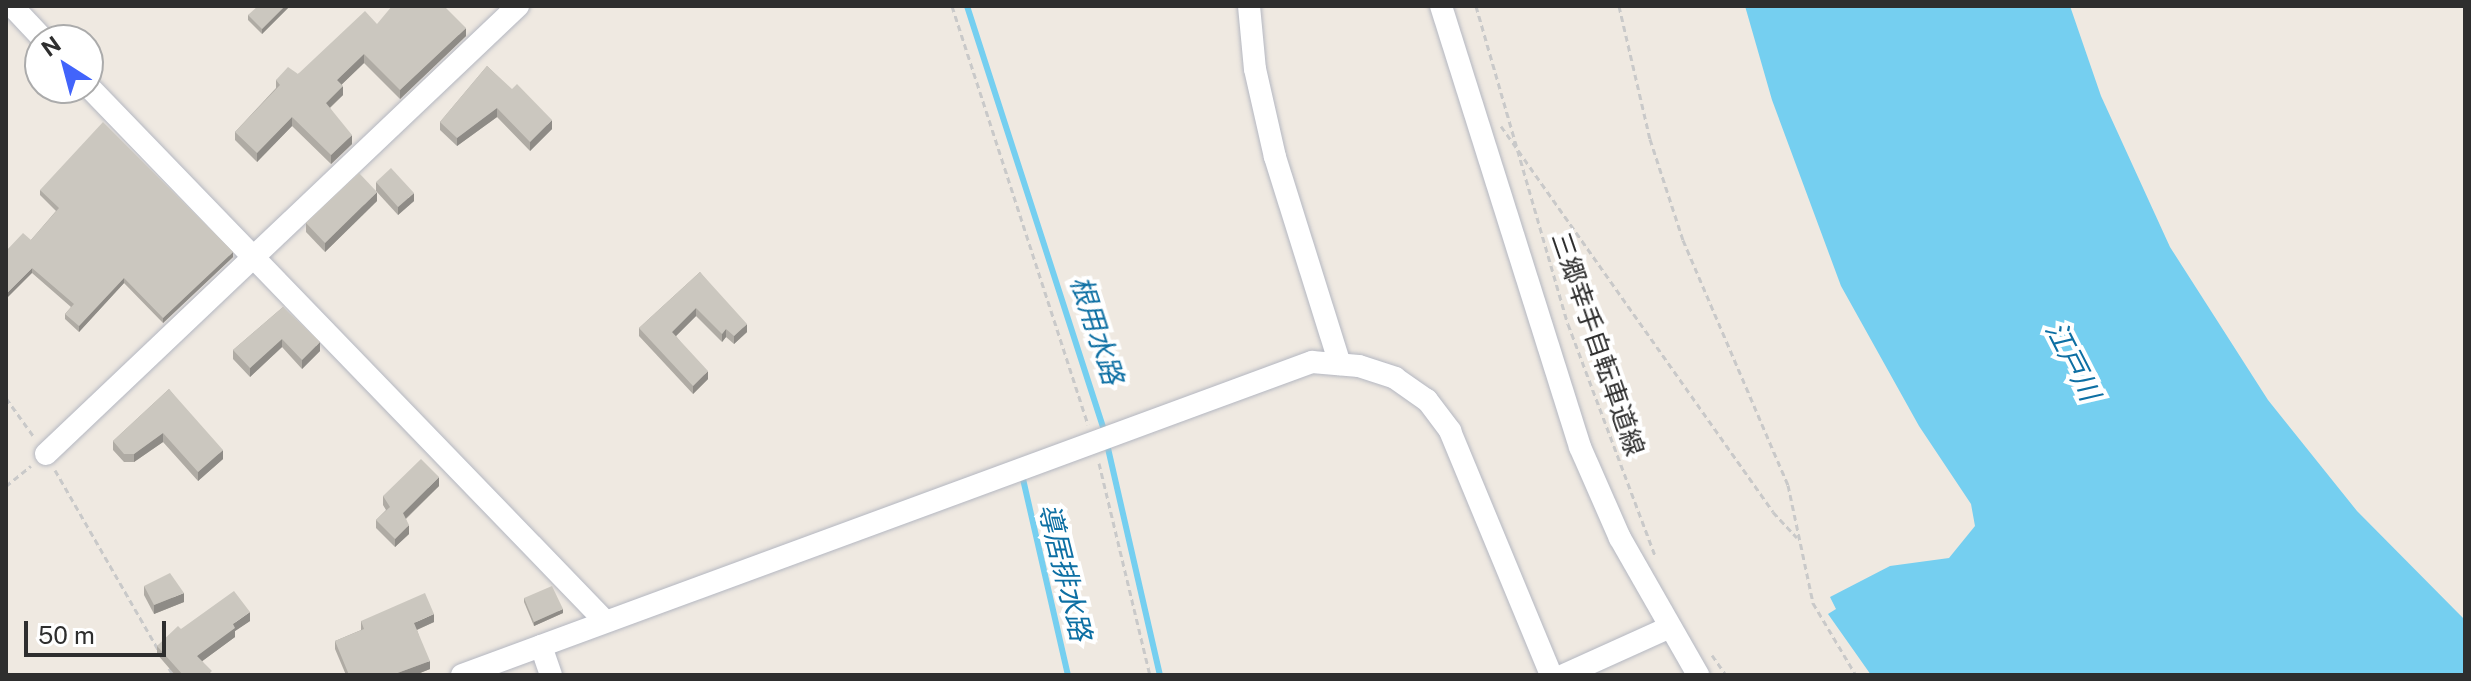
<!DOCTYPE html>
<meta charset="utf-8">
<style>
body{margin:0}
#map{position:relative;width:2471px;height:681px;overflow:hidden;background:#efe9e1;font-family:"Public Sans","Noto Sans JP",sans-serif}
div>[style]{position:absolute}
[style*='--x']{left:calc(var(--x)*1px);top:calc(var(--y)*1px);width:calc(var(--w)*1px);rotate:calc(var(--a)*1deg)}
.water>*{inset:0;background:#75cff0}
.stream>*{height:6px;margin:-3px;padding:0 3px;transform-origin:3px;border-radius:3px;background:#75cff0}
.path>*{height:3px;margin-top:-1.5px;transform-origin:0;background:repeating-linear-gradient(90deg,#c9c9c9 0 6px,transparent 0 10px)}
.roads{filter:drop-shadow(0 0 2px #b4b7c1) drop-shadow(0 0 2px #b4b7c1)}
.minor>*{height:22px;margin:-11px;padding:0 11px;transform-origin:11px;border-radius:11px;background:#fff}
.wall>*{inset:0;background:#afaba4}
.shaded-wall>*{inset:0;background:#8e8b86}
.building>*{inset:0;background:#cbc7bf}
span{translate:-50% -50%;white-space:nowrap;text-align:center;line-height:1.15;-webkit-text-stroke:8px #fff;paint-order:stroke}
.street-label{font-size:26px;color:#2e2e2e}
.water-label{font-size:28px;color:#0d6fa3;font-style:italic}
.frame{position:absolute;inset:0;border:8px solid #2e2e2e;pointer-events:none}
.north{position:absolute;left:24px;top:24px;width:80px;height:80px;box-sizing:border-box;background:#fff;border:2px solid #ababab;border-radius:50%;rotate:324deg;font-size:22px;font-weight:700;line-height:32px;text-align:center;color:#2e2e2e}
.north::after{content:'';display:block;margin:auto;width:28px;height:36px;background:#4264fb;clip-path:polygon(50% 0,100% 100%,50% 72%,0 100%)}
.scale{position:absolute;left:24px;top:621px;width:142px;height:36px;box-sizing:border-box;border:4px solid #2e2e2e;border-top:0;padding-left:10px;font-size:24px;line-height:28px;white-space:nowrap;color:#2e2e2e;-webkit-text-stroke:6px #fff;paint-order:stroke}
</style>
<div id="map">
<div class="water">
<i style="clip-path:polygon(1745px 6px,2070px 6px,2101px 96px,2170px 247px,2268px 400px,2357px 511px,2465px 620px,2465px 675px,1871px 675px,1828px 614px,1836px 609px,1830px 597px,1890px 566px,1949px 558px,1975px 526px,1971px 504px,1919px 426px,1841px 286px,1772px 100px)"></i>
</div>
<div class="stream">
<i style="--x:967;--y:6;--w:449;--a:72.1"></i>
<i style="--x:1107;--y:444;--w:237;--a:77.1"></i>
<i style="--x:1023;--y:479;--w:201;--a:77.1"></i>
</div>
<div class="path">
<i style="--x:952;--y:6;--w:440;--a:72"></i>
<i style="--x:1476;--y:6;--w:331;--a:73.9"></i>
<i style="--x:1568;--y:324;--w:248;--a:69.4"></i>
<i style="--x:1619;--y:6;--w:137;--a:76.9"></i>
<i style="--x:1650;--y:139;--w:106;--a:71.9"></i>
<i style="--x:1683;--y:240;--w:267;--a:66.8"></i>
<i style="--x:1788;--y:485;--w:121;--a:78"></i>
<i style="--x:1813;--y:603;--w:84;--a:59.2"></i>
<i style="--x:1501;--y:126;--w:472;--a:54.8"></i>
<i style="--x:1773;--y:512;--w:35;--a:47"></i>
<i style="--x:6;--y:398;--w:48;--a:54.3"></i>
<i style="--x:1099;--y:463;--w:218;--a:76.5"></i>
<i style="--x:55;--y:470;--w:209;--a:60.1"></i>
<i style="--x:6;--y:486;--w:32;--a:-39"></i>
<i style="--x:1712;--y:655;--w:24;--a:55"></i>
<i style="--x:169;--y:668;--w:8;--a:60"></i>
</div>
<div class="roads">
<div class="minor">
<i style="--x:12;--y:6;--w:47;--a:46.7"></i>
<i style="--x:1249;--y:6;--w:63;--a:84.6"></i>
<i style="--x:1255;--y:69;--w:90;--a:77.2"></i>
<i style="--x:1275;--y:157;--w:217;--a:72.6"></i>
<i style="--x:1441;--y:6;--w:462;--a:72.5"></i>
<i style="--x:1580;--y:447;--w:99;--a:66.3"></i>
<i style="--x:1620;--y:538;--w:158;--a:60.3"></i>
<i style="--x:88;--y:86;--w:743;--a:45.98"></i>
<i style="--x:46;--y:454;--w:651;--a:-43.51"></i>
<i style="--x:541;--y:646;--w:31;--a:71"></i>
<i style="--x:462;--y:675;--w:906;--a:-20.22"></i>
<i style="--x:1312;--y:362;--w:47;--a:4.9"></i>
<i style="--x:1359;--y:366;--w:38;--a:18"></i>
<i style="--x:1395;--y:378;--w:39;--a:35"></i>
<i style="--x:1427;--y:400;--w:39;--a:53"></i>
<i style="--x:1450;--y:431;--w:264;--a:67.5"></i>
<i style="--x:1564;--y:675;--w:114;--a:-24.3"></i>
</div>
</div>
<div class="wall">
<i style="clip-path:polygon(290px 6px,262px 34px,248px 20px,248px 15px)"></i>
<i style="clip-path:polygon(377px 24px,466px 36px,400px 99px,364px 63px,342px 84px,343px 95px,330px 108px,352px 144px,331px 164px,292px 126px,257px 162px,235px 140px,235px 132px,276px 88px,276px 80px,298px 74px)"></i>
<i style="clip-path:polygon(487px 66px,552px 129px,530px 151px,497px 117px,457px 146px,440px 130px,440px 122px)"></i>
<i style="clip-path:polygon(376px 182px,414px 201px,398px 215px,376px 191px)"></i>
<i style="clip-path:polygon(40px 190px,233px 257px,163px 323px,124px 283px,79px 332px,65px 319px,65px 314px,71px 307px,32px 273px,31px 240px,56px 211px,40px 195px)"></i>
<i style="clip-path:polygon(377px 201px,325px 252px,306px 232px,306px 223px)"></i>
<i style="clip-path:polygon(700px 272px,747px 332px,734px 344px,726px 337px,722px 342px,696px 316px,676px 336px,708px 379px,693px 394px,639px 336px,639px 328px)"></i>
<i style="clip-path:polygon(283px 307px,320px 351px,302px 369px,282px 347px,250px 377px,233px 359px,233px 350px)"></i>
<i style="clip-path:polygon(169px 389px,223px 459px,198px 481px,163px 442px,134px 462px,124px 462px,113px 450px,113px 441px)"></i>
<i style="clip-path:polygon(439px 486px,406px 519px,409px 534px,395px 547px,376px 528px,376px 520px,386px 510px,383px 505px,383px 496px)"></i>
<i style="clip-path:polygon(144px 586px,184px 602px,154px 614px,144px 595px)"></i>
<i style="clip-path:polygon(524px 598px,563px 613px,534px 626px,524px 602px)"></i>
<i style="clip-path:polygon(250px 621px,235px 631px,235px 637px,202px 661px,212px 675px,175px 675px,157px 654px,157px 646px,181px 629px)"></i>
<i style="clip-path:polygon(361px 621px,434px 622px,417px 630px,430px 669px,415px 675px,346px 675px,335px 649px,335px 641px,361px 630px)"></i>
</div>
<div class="shaded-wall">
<i style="clip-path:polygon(285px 6px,290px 6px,262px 34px,262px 29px)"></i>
<i style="clip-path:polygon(466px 28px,466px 36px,400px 99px,400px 90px)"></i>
<i style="clip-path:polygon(364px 54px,364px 63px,337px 89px,337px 80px)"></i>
<i style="clip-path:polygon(343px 86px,343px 95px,326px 111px,326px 103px)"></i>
<i style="clip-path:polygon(497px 108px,497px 117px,457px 146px,457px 138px)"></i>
<i style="clip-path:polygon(292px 117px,292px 126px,257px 162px,257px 153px)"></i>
<i style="clip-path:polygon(552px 120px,552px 129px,530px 151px,530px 142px)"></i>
<i style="clip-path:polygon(352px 135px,352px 144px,331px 164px,331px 155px)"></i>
<i style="clip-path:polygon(377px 192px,377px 201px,325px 252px,325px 243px)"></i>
<i style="clip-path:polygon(414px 193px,414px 201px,398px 215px,398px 207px)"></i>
<i style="clip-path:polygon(233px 252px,233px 257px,163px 323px,163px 318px)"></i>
<i style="clip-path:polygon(32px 268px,32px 273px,6px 299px,6px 294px)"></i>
<i style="clip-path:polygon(124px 278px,124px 283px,79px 332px,79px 326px)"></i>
<i style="clip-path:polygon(696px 308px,696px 316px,672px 340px,672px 332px)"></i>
<i style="clip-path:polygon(747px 324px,747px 332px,734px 344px,734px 336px)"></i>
<i style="clip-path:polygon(726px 329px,726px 337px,722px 342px,722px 334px)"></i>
<i style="clip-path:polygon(282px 339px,282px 347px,250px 377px,250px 368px)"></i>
<i style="clip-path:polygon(320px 342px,320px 351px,302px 369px,302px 360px)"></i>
<i style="clip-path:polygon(708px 371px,708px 379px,693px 394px,693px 386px)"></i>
<i style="clip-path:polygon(163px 433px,163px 442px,134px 462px,134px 454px)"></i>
<i style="clip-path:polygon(223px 450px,223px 459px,198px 481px,198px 472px)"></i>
<i style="clip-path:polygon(439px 477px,439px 486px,403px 521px,403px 513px)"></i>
<i style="clip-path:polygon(409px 525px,409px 534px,395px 547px,395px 539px)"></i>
<i style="clip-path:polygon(184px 593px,184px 602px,154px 614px,154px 605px)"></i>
<i style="clip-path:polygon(563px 609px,563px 613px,534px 626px,534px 622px)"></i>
<i style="clip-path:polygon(250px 612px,250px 621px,235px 631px,235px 637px,197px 665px,197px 656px,233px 624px)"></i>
<i style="clip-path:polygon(434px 614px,434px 622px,414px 631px,414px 623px)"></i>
<i style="clip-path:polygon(430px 661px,430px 669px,415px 675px,392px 675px)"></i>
</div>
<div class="building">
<i style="clip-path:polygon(258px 6px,285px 6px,262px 29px,248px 15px)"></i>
<i style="clip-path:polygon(392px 6px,444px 6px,466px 28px,400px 90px,364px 54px,337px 80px,343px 86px,326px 103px,352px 135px,331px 155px,292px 117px,257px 153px,235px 132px,280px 85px,276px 80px,288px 67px,298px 74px,365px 11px,377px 24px)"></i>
<i style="clip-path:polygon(487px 66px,512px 89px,517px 84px,552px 120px,530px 142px,497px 108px,457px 138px,440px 122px)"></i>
<i style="clip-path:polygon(103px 122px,233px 252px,163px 318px,124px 278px,79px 326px,65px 314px,74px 304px,32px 268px,6px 294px,6px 251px,23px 233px,31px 240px,59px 208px,40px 190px)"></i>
<i style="clip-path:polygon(391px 168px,414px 193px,398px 207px,376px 182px)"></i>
<i style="clip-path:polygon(359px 173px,377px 192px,325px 243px,306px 223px)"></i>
<i style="clip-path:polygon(700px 272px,747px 324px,734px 336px,726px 329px,722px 334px,696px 308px,672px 332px,708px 371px,693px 386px,639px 328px)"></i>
<i style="clip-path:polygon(283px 307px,320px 342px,302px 360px,282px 339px,250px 368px,233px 350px)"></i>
<i style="clip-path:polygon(169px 389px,223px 450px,198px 472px,163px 433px,134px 454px,124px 454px,113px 441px)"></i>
<i style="clip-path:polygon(421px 459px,439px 477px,403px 513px,409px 525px,395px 539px,376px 520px,390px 507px,383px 496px)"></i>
<i style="clip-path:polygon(170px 573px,184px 593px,154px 605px,144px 586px)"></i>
<i style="clip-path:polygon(552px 586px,563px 609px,534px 622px,524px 598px)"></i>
<i style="clip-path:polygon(234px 591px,250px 612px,233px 624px,235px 628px,197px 656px,212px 671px,207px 675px,183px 675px,157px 646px,178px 626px,181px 629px)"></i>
<i style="clip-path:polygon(425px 593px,434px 614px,414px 623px,430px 661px,392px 675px,349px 675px,335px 641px,364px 629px,361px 621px)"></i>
</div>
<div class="street-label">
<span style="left:1598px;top:344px;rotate:71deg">三郷幸手自転車道線</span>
</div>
<div class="water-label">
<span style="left:1097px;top:330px;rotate:72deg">根用水路</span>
<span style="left:2073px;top:361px;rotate:63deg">江戸川</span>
<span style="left:1065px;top:572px;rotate:76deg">導居排水路</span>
</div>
<div class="frame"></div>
<div class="north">N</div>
<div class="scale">50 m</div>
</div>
